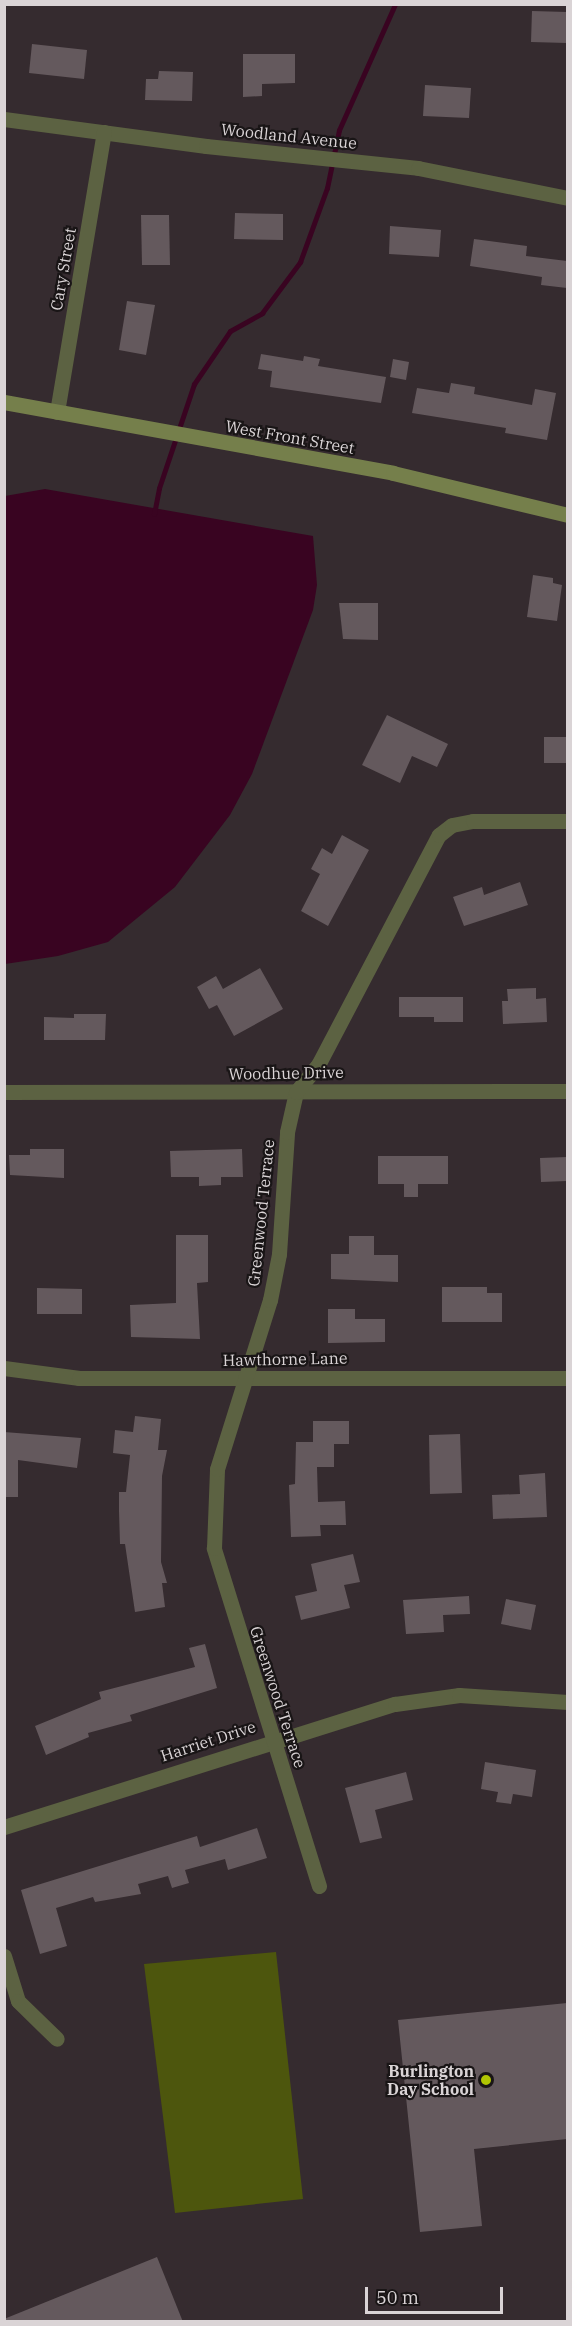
<!DOCTYPE html>
<style>
body{margin:0}
#map{position:relative;width:572px;height:2326px;overflow:hidden;background:#352b2f;font-family:"IBM Plex Serif",serif}
div>[style]{position:absolute}
[style*='--x']{left:calc(var(--x)*1px);top:calc(var(--y)*1px);width:calc(var(--w)*1px);rotate:calc(var(--a)*1deg)}
.green>*{inset:0;background:#4d560d}
.water>*{inset:0;background:#390421}
.stream>*{height:5px;margin:-2.5px;padding:0 2.5px;transform-origin:2.5px;border-radius:2.5px;background:#390421}
.building>*{inset:0;background:#64595d}
.street>*{height:15px;margin:-7.5px;padding:0 7.5px;transform-origin:7.5px;border-radius:7.5px;background:#5c6242}
.secondary>*{height:15px;margin:-7.5px;padding:0 7.5px;transform-origin:7.5px;border-radius:7.5px;background:#757f4b}
.dots>*{width:16px;height:16px;translate:-50% -50%;box-sizing:border-box;border:3px solid #191516;border-radius:50%}
span{translate:-50% -50%;white-space:nowrap;text-align:center;line-height:1.15;-webkit-text-stroke:4.5px #191516;paint-order:stroke}
.street-label{font-size:16px;color:#dad4d6}
.poi-label{font-size:16px;color:#dad4d6;font-weight:700}
.right{translate:-100% -50%;text-align:right}
.frame{position:absolute;inset:0;border:6px solid #dad4d6;pointer-events:none}
.scale{position:absolute;left:365px;top:2287px;width:138px;height:27px;box-sizing:border-box;border:3px solid #dad4d6;border-top:0;padding-left:8px;font-size:18px;line-height:21px;white-space:nowrap;color:#dad4d6;-webkit-text-stroke:4px #191516;paint-order:stroke}
</style>
<div id="map">
<div class="green">
<i style="clip-path:polygon(276px 1952px,303px 2199px,175px 2213px,144px 1964px)"></i>
</div>
<div class="water">
<i style="clip-path:polygon(45px 489px,313px 536px,317px 585px,313px 610px,252px 774px,230px 815px,175px 887px,108px 942px,58px 956px,5px 964px,5px 496px)"></i>
</div>
<div class="stream">
<i style="--x:154;--y:514;--w:26;--a:-79"></i>
<i style="--x:159;--y:488;--w:110;--a:-71.4"></i>
<i style="--x:194;--y:384;--w:64;--a:-55.8"></i>
<i style="--x:230;--y:331;--w:37;--a:-29"></i>
<i style="--x:262;--y:313;--w:64;--a:-53.3"></i>
<i style="--x:300;--y:262;--w:79;--a:-70"></i>
<i style="--x:327;--y:188;--w:59;--a:-78.3"></i>
<i style="--x:339;--y:130;--w:138;--a:-66"></i>
</div>
<div class="building">
<i style="clip-path:polygon(532px 11px,567px 12px,567px 43px,531px 42px)"></i>
<i style="clip-path:polygon(32px 44px,87px 50px,84px 79px,29px 73px)"></i>
<i style="clip-path:polygon(243px 54px,295px 54px,295px 83px,262px 84px,262px 96px,243px 97px)"></i>
<i style="clip-path:polygon(159px 71px,193px 72px,192px 101px,145px 100px,146px 79px,158px 79px)"></i>
<i style="clip-path:polygon(425px 85px,471px 88px,469px 118px,423px 116px)"></i>
<i style="clip-path:polygon(235px 213px,283px 214px,283px 240px,234px 239px)"></i>
<i style="clip-path:polygon(141px 215px,169px 215px,170px 265px,142px 265px)"></i>
<i style="clip-path:polygon(390px 226px,441px 230px,439px 257px,389px 254px)"></i>
<i style="clip-path:polygon(474px 239px,527px 246px,526px 256px,567px 261px,567px 288px,541px 285px,542px 277px,470px 266px)"></i>
<i style="clip-path:polygon(127px 301px,155px 305px,146px 355px,119px 350px)"></i>
<i style="clip-path:polygon(261px 354px,303px 361px,304px 356px,320px 359px,318px 366px,386px 377px,381px 403px,270px 387px,272px 371px,258px 369px)"></i>
<i style="clip-path:polygon(393px 359px,409px 362px,406px 380px,390px 377px)"></i>
<i style="clip-path:polygon(451px 383px,475px 387px,474px 394px,532px 405px,535px 389px,556px 393px,547px 440px,505px 433px,506px 428px,412px 413px,417px 388px,449px 393px)"></i>
<i style="clip-path:polygon(533px 575px,553px 578px,553px 583px,562px 585px,557px 621px,527px 617px)"></i>
<i style="clip-path:polygon(339px 603px,378px 603px,378px 640px,343px 639px)"></i>
<i style="clip-path:polygon(387px 715px,448px 744px,437px 767px,412px 756px,400px 783px,362px 765px)"></i>
<i style="clip-path:polygon(544px 737px,567px 737px,567px 763px,544px 763px)"></i>
<i style="clip-path:polygon(342px 835px,369px 850px,328px 926px,301px 911px,320px 874px,311px 869px,322px 848px,332px 854px)"></i>
<i style="clip-path:polygon(520px 882px,528px 905px,464px 926px,453px 897px,482px 887px,484px 895px)"></i>
<i style="clip-path:polygon(260px 968px,283px 1009px,234px 1036px,217px 1005px,209px 1009px,197px 987px,216px 976px,223px 989px)"></i>
<i style="clip-path:polygon(536px 988px,536px 999px,546px 998px,547px 1022px,503px 1024px,502px 1001px,508px 1001px,507px 989px)"></i>
<i style="clip-path:polygon(399px 997px,463px 997px,463px 1022px,434px 1022px,434px 1017px,399px 1017px)"></i>
<i style="clip-path:polygon(74px 1014px,106px 1014px,105px 1040px,44px 1040px,44px 1017px,74px 1018px)"></i>
<i style="clip-path:polygon(30px 1149px,64px 1149px,64px 1178px,10px 1175px,9px 1155px,30px 1155px)"></i>
<i style="clip-path:polygon(242px 1149px,243px 1177px,221px 1177px,221px 1185px,199px 1186px,199px 1177px,171px 1177px,170px 1151px)"></i>
<i style="clip-path:polygon(378px 1156px,448px 1156px,448px 1184px,418px 1184px,418px 1197px,404px 1197px,404px 1184px,378px 1184px)"></i>
<i style="clip-path:polygon(567px 1157px,567px 1181px,541px 1182px,540px 1158px)"></i>
<i style="clip-path:polygon(176px 1235px,208px 1235px,208px 1282px,197px 1283px,200px 1339px,131px 1337px,130px 1305px,176px 1303px)"></i>
<i style="clip-path:polygon(349px 1236px,374px 1236px,374px 1255px,398px 1255px,398px 1282px,331px 1279px,331px 1254px,349px 1254px)"></i>
<i style="clip-path:polygon(442px 1287px,487px 1287px,487px 1293px,502px 1293px,502px 1322px,442px 1322px)"></i>
<i style="clip-path:polygon(37px 1288px,82px 1289px,82px 1314px,37px 1314px)"></i>
<i style="clip-path:polygon(328px 1309px,355px 1309px,355px 1319px,385px 1319px,385px 1342px,328px 1343px)"></i>
<i style="clip-path:polygon(135px 1416px,161px 1419px,158px 1450px,167px 1450px,162px 1476px,161px 1562px,167px 1583px,162px 1583px,165px 1607px,135px 1612px,125px 1544px,120px 1544px,119px 1511px,119px 1492px,126px 1492px,130px 1455px,113px 1453px,115px 1430px,133px 1432px)"></i>
<i style="clip-path:polygon(313px 1421px,349px 1421px,349px 1444px,334px 1444px,334px 1467px,317px 1467px,318px 1502px,345px 1501px,346px 1525px,320px 1525px,321px 1536px,291px 1537px,289px 1485px,295px 1484px,296px 1442px,313px 1442px)"></i>
<i style="clip-path:polygon(4px 1432px,81px 1438px,77px 1468px,18px 1460px,18px 1497px,4px 1497px)"></i>
<i style="clip-path:polygon(460px 1434px,462px 1493px,430px 1494px,429px 1435px)"></i>
<i style="clip-path:polygon(545px 1473px,547px 1517px,493px 1519px,492px 1495px,520px 1494px,519px 1475px)"></i>
<i style="clip-path:polygon(353px 1554px,360px 1582px,344px 1585px,350px 1608px,301px 1620px,295px 1596px,317px 1591px,311px 1564px)"></i>
<i style="clip-path:polygon(469px 1596px,470px 1614px,443px 1615px,444px 1632px,406px 1634px,403px 1600px)"></i>
<i style="clip-path:polygon(506px 1599px,536px 1605px,531px 1630px,501px 1624px)"></i>
<i style="clip-path:polygon(205px 1644px,217px 1688px,130px 1715px,132px 1721px,88px 1733px,89px 1737px,46px 1755px,35px 1726px,101px 1699px,99px 1692px,195px 1667px,189px 1648px)"></i>
<i style="clip-path:polygon(485px 1762px,536px 1770px,532px 1797px,513px 1794px,511px 1804px,496px 1802px,498px 1792px,481px 1789px)"></i>
<i style="clip-path:polygon(406px 1772px,413px 1800px,375px 1810px,382px 1838px,360px 1843px,345px 1788px)"></i>
<i style="clip-path:polygon(257px 1828px,267px 1858px,228px 1870px,225px 1859px,185px 1870px,189px 1883px,172px 1888px,168px 1876px,138px 1884px,141px 1894px,95px 1902px,93px 1897px,56px 1908px,67px 1946px,40px 1954px,21px 1890px,197px 1836px,200px 1847px)"></i>
<i style="clip-path:polygon(567px 2003px,567px 2139px,474px 2149px,482px 2226px,420px 2232px,398px 2020px)"></i>
<i style="clip-path:polygon(157px 2257px,183px 2322px,4px 2322px,4px 2319px)"></i>
</div>
<div class="street">
<i style="--x:4;--y:119;--w:204;--a:7.6"></i>
<i style="--x:206;--y:146;--w:213;--a:5.9"></i>
<i style="--x:418;--y:168;--w:153;--a:11.3"></i>
<i style="--x:57;--y:412;--w:284;--a:-80.5"></i>
<i style="--x:4;--y:1092;--w:564;--a:-0.1"></i>
<i style="--x:4;--y:1368;--w:76;--a:7.6"></i>
<i style="--x:79;--y:1378;--w:489;--a:0"></i>
<i style="--x:4;--y:1827;--w:410;--a:-17.5"></i>
<i style="--x:395;--y:1704;--w:65;--a:-8"></i>
<i style="--x:459;--y:1695;--w:109;--a:3.7"></i>
<i style="--x:319;--y:1886;--w:354;--a:-107.3"></i>
<i style="--x:214;--y:1548;--w:79;--a:-87.8"></i>
<i style="--x:217;--y:1469;--w:177;--a:-72.6"></i>
<i style="--x:270;--y:1300;--w:47;--a:-78.9"></i>
<i style="--x:279;--y:1254;--w:122;--a:-86.2"></i>
<i style="--x:287;--y:1132;--w:41;--a:-77.3"></i>
<i style="--x:296;--y:1092;--w:35;--a:-51"></i>
<i style="--x:318;--y:1065;--w:260;--a:-62.3"></i>
<i style="--x:439;--y:835;--w:16;--a:-38"></i>
<i style="--x:452;--y:825;--w:21;--a:-11"></i>
<i style="--x:473;--y:821;--w:95;--a:0"></i>
<i style="--x:4;--y:1956;--w:47;--a:72.7"></i>
<i style="--x:18;--y:2001;--w:54;--a:44.3"></i>
</div>
<div class="secondary">
<i style="--x:4;--y:402;--w:395;--a:10.3"></i>
<i style="--x:393;--y:473;--w:180;--a:13.5"></i>
</div>
<div class="dots">
<i style="left:486px;top:2080px;background:#b0c503"></i>
</div>
<div class="street-label">
<span style="left:289px;top:136px;rotate:6deg">Woodland Avenue</span>
<span style="left:63px;top:269px;rotate:-80deg">Cary Street</span>
<span style="left:290px;top:437px;rotate:10deg">West Front Street</span>
<span style="left:286px;top:1073px;rotate:-1deg">Woodhue Drive</span>
<span style="left:261px;top:1213px;rotate:-84deg">Greenwood Terrace</span>
<span style="left:285px;top:1359px;rotate:-1deg">Hawthorne Lane</span>
<span style="left:278px;top:1697px;rotate:72deg">Greenwood Terrace</span>
<span style="left:208px;top:1741px;rotate:-18deg">Harriet Drive</span>
</div>
<div class="poi-label">
<span class="right" style="left:474px;top:2080px">Burlington<br>Day School</span>
</div>
<div class="frame"></div>
<div class="scale">50 m</div>
</div>
